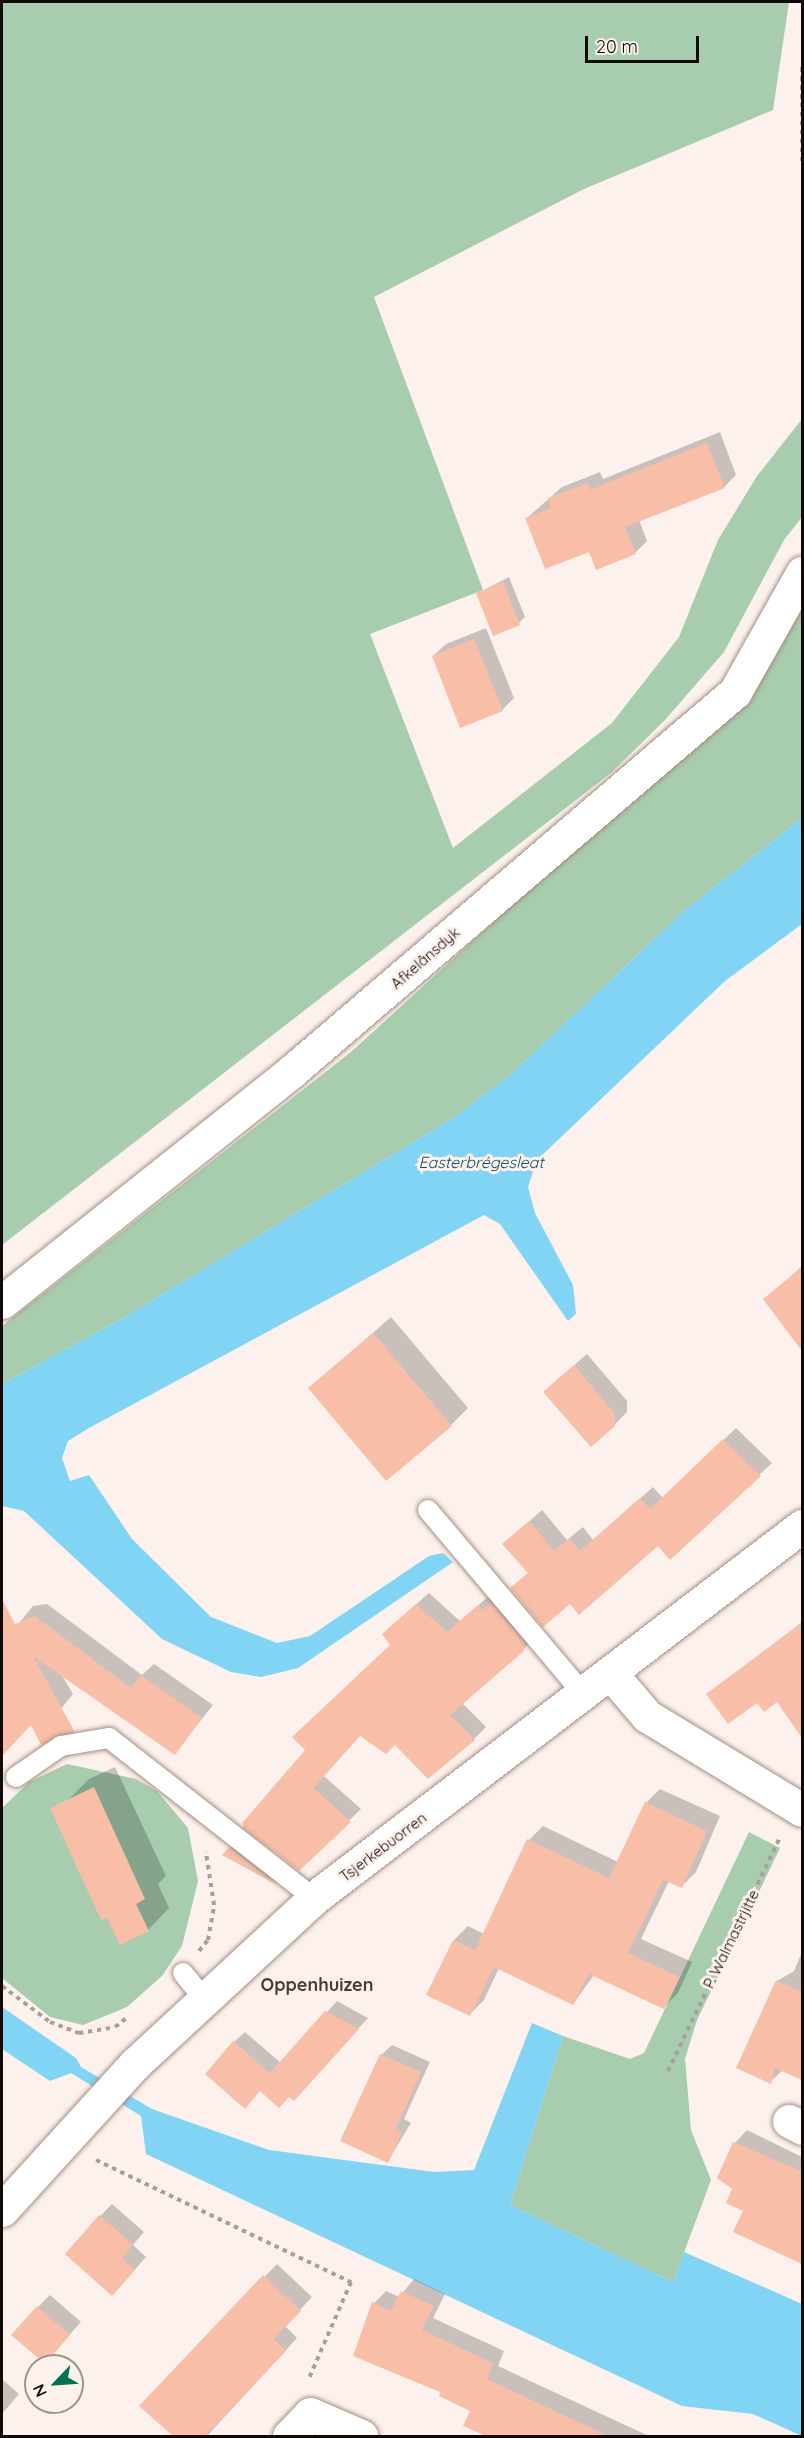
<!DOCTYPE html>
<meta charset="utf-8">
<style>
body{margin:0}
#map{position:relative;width:804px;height:2438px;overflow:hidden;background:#fcf1ec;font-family:Quicksand,sans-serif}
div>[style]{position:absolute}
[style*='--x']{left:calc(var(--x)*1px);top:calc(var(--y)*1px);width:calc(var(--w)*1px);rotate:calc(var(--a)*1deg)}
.green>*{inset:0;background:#a7ccae}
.water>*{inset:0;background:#81d4f4}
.shadow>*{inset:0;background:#0003}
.building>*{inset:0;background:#f8bea7}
.path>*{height:4px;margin-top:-2px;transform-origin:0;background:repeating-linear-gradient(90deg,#a99f9a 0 4.5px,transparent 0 9px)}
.roads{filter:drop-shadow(0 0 2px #a58e81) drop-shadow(0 0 2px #a58e81)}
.service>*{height:20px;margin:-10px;padding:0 10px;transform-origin:10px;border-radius:10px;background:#fff}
.minor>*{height:33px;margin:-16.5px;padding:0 16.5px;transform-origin:16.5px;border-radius:16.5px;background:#fff}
.tertiary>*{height:33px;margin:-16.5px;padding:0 16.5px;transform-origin:16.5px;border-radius:16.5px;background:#fff}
span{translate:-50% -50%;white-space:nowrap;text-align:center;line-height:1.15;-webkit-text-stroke:6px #fcf1ec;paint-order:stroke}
.street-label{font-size:15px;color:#120a06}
.water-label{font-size:16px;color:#0d546a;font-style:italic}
.quarter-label{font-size:18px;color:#4e3a2f;font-weight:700}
.frame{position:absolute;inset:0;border:3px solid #120a06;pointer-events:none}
.north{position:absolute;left:24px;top:2354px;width:60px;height:60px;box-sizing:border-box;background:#fcf1ec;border:2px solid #9e9590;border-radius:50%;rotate:245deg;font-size:16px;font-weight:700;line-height:24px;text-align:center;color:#120a06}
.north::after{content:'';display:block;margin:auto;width:21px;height:27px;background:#007450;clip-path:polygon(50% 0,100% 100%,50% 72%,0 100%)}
.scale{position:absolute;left:585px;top:36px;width:114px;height:27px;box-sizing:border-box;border:3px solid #120a06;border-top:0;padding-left:8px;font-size:18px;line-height:21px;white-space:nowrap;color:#120a06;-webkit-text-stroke:4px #fcf1ec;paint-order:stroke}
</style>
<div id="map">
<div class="green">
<i style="clip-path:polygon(2px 2px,789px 2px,773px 110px,584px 189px,374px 297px,483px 590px,370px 634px,453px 848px,612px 723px,679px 637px,718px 540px,757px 476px,802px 419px,802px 517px,784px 540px,724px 652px,665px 720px,612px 772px,2px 1245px)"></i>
<i style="clip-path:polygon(802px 601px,802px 818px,685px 910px,511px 1074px,453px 1118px,123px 1318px,2px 1384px,2px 1326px,351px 1052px,635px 793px)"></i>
<i style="clip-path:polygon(67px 1764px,136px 1779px,157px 1791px,188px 1828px,198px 1881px,182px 1946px,162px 1976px,127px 2007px,83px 2025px,50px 2017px,2px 1978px,2px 1808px,29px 1782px)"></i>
<i style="clip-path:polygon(749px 1832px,780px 1848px,697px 2020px,685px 2059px,691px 2130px,711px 2180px,673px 2282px,510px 2205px,563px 2036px,630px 2059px,644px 2053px)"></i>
</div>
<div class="water">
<i style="clip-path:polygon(802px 818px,802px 924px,725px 981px,537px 1160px,528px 1187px,535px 1213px,573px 1285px,576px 1314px,568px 1321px,500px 1224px,484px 1215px,89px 1428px,68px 1441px,62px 1458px,70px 1481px,89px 1475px,132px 1539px,211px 1617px,277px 1643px,310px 1636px,429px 1556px,443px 1553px,453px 1562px,298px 1668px,261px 1677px,231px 1672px,162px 1639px,24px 1511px,2px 1506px,2px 1384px,123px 1318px,453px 1118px,511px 1074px,685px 910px)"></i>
<i style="clip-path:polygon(2px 2007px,76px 2058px,81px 2067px,152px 2109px,269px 2150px,434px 2172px,474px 2170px,532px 2023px,563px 2036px,510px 2205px,673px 2282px,684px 2252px,802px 2304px,802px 2436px,753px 2414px,682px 2406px,146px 2154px,141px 2116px,71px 2073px,50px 2081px,2px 2049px)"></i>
</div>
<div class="shadow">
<i style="clip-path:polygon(720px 432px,736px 475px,724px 487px,639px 520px,647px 541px,635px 553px,590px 550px,527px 518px,562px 487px,600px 472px,603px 479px)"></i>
<i style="clip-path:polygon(509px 577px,525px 617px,519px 623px,478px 593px)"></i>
<i style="clip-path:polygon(486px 628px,514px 698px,502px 710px,433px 656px,446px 644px)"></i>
<i style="clip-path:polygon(802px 1266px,802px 1348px,765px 1300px)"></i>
<i style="clip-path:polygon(391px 1317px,468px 1408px,451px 1425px,310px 1388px)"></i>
<i style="clip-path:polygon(587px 1354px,627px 1401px,627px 1412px,614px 1425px,557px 1380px)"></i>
<i style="clip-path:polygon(736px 1428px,772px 1463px,670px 1557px,659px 1544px,570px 1602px,512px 1588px,529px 1572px,504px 1544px,542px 1510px,567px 1540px,583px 1527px,593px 1540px,653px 1487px,663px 1498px)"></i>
<i style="clip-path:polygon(429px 1593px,460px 1621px,491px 1594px,536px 1638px,462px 1703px,486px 1727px,474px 1739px,395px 1743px,361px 1734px,324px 1776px,361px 1809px,299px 1869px,307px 1750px,392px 1645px,396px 1622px)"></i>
<i style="clip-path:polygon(47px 1604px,142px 1675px,154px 1664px,213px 1705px,175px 1753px,61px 1674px,73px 1694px,49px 1724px,32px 1723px,2px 1754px,2px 1644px,33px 1606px)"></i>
<i style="clip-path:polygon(802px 1622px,802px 1699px,785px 1711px,777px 1700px,708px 1694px)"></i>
<i style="clip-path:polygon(115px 1767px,166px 1876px,158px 1884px,169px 1908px,148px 1930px,68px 1800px,89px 1779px)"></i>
<i style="clip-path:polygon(660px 1789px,720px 1816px,696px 1872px,682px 1886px,669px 1881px,641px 1939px,692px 1962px,678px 1993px,664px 2007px,594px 1975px,573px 2004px,499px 1968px,484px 2000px,470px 2014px,428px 1994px,454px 1940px,468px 1926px,484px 1934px,529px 1840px,543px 1826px,618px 1862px,646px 1803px)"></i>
<i style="clip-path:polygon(242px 1836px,288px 1872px,277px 1883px,225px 1854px)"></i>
<i style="clip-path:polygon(802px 1952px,802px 2079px,783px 2070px,770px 2082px,777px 1981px,794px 1971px)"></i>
<i style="clip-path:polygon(337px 2001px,368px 2018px,304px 2088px,290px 2096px,261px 2090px,234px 2042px,245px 2032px,281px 2063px)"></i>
<i style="clip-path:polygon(392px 2045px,430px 2062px,404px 2119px,411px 2123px,388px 2161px,381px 2055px)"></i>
<i style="clip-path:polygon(747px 2130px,802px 2157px,802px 2263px,735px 2231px,745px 2210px,734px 2189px,719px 2178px,735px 2143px)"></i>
<i style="clip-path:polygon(112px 2204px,144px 2232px,133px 2245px,146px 2257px,124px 2282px,100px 2216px)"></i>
<i style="clip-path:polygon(277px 2264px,312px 2297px,285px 2326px,297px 2338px,207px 2436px,175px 2436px,141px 2406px)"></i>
<i style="clip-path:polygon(414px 2279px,445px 2294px,433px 2318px,504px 2351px,498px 2366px,649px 2436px,491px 2436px,465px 2425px,472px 2410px,442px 2391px,374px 2303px,386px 2291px,399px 2297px)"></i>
<i style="clip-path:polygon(50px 2295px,81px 2322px,45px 2362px,38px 2307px)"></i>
<i style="clip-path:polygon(2px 2379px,19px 2394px,2px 2414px)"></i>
</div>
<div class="building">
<i style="clip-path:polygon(707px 443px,725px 488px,625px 527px,636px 554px,596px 570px,589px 552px,545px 569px,525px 518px,551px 508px,548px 498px,588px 483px,590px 490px)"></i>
<i style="clip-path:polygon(503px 582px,520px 625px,493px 636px,476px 593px)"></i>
<i style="clip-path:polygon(474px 639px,503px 711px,460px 728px,432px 656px)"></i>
<i style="clip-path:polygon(802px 1267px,802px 1351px,763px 1299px)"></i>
<i style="clip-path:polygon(373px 1333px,452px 1426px,386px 1481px,308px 1388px)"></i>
<i style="clip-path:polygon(574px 1365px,615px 1414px,615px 1426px,591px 1447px,543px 1392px)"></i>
<i style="clip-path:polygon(723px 1439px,761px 1476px,670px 1560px,658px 1546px,579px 1615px,570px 1604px,543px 1627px,510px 1588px,528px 1573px,502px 1544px,529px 1521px,554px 1551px,570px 1538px,580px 1551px,640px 1498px,650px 1509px)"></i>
<i style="clip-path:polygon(2px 1599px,15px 1624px,35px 1616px,131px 1688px,141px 1675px,202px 1718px,175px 1755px,33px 1656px,75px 1732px,41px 1745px,31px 1725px,2px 1756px)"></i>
<i style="clip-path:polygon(491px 1603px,525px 1643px,524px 1651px,450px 1715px,475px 1740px,428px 1779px,395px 1745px,386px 1754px,360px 1736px,313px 1788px,351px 1822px,299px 1871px,243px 1828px,243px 1822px,305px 1750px,292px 1737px,390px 1645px,382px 1634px,416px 1604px,447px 1632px,478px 1605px,482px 1610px)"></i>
<i style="clip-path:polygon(802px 1623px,802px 1738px,777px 1702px,764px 1712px,757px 1703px,728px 1724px,706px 1694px)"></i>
<i style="clip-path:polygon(94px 1787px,145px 1899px,136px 1904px,149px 1931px,120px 1945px,107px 1918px,101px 1920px,50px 1808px)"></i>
<i style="clip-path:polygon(645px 1802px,707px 1831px,682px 1888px,663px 1880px,628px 1953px,680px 1977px,664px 2009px,589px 1974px,573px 2005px,494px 1967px,470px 2016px,426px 1995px,453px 1940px,475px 1950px,527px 1839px,609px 1878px)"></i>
<i style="clip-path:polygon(229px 1847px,277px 1885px,222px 1855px)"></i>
<i style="clip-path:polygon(776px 1980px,802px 1992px,802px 2080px,775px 2068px,771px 2084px,736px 2068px)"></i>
<i style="clip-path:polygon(325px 2011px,359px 2029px,294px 2101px,289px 2097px,279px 2108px,260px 2091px,245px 2109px,205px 2074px,233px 2041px,270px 2073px)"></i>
<i style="clip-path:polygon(380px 2054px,421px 2072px,395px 2130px,402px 2133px,388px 2163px,340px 2141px)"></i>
<i style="clip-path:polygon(733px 2142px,802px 2171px,802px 2264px,733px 2232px,743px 2211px,726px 2203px,732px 2189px,717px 2178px)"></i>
<i style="clip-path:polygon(99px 2215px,133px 2245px,122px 2258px,135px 2270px,112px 2296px,65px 2254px)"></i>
<i style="clip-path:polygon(263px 2275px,301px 2311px,274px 2339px,286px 2351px,205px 2436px,173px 2436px,139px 2406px)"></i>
<i style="clip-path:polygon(401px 2291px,434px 2306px,422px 2330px,493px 2363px,487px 2379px,608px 2436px,486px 2436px,463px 2426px,470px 2411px,439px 2396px,440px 2392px,353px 2356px,372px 2302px,391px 2311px)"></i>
<i style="clip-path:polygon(37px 2306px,70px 2335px,45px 2364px,11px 2335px)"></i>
</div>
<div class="path">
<i style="--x:802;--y:67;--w:99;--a:90"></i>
<i style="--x:199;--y:1951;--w:14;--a:-51"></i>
<i style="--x:208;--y:1940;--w:36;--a:-80"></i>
<i style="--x:214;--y:1905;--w:54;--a:-98.6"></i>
<i style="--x:2;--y:1986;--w:60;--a:36.9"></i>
<i style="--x:50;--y:2022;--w:31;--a:21"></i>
<i style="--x:79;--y:2033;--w:36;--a:-9"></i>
<i style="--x:115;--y:2027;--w:16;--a:-38"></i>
<i style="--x:668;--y:2071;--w:259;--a:-64.4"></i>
<i style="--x:96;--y:2160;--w:283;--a:25.6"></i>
<i style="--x:351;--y:2282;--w:105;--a:113.6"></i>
</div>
<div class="roads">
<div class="service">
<i style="--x:428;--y:1510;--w:243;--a:49.8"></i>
<i style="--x:16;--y:1777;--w:55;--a:-34.6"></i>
<i style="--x:61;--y:1746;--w:49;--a:-9.5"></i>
<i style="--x:109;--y:1738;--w:260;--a:38"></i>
<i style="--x:183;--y:1973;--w:36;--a:51"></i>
</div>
<div class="minor">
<i style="--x:2;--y:1302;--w:371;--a:-38.5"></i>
<i style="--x:292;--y:1071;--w:583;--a:-40.55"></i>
<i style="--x:735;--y:692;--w:137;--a:-60.6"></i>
<i style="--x:612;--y:1675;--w:54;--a:49.5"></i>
<i style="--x:647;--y:1716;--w:181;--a:31.2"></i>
<i style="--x:789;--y:2121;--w:15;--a:28"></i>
<i style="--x:289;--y:2436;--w:30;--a:-46"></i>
<i style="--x:310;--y:2414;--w:56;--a:23.3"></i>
</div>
<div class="tertiary">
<i style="--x:2;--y:2210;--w:197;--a:-47.7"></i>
<i style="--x:135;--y:2064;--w:244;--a:-42.8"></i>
<i style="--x:314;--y:1898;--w:614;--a:-37.32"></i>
</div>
</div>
<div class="street-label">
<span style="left:425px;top:958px;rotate:-41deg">Afkelânsdyk</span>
<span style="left:383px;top:1847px;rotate:-37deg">Tsjerkebuorren</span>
<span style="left:731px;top:1939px;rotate:-64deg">P. Walmastrjitte</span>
</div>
<div class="water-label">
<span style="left:481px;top:1162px">Easterbrégesleat</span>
</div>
<div class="quarter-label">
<span style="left:317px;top:1985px">Oppenhuizen</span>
</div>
<div class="frame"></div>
<div class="north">N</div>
<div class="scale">20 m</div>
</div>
